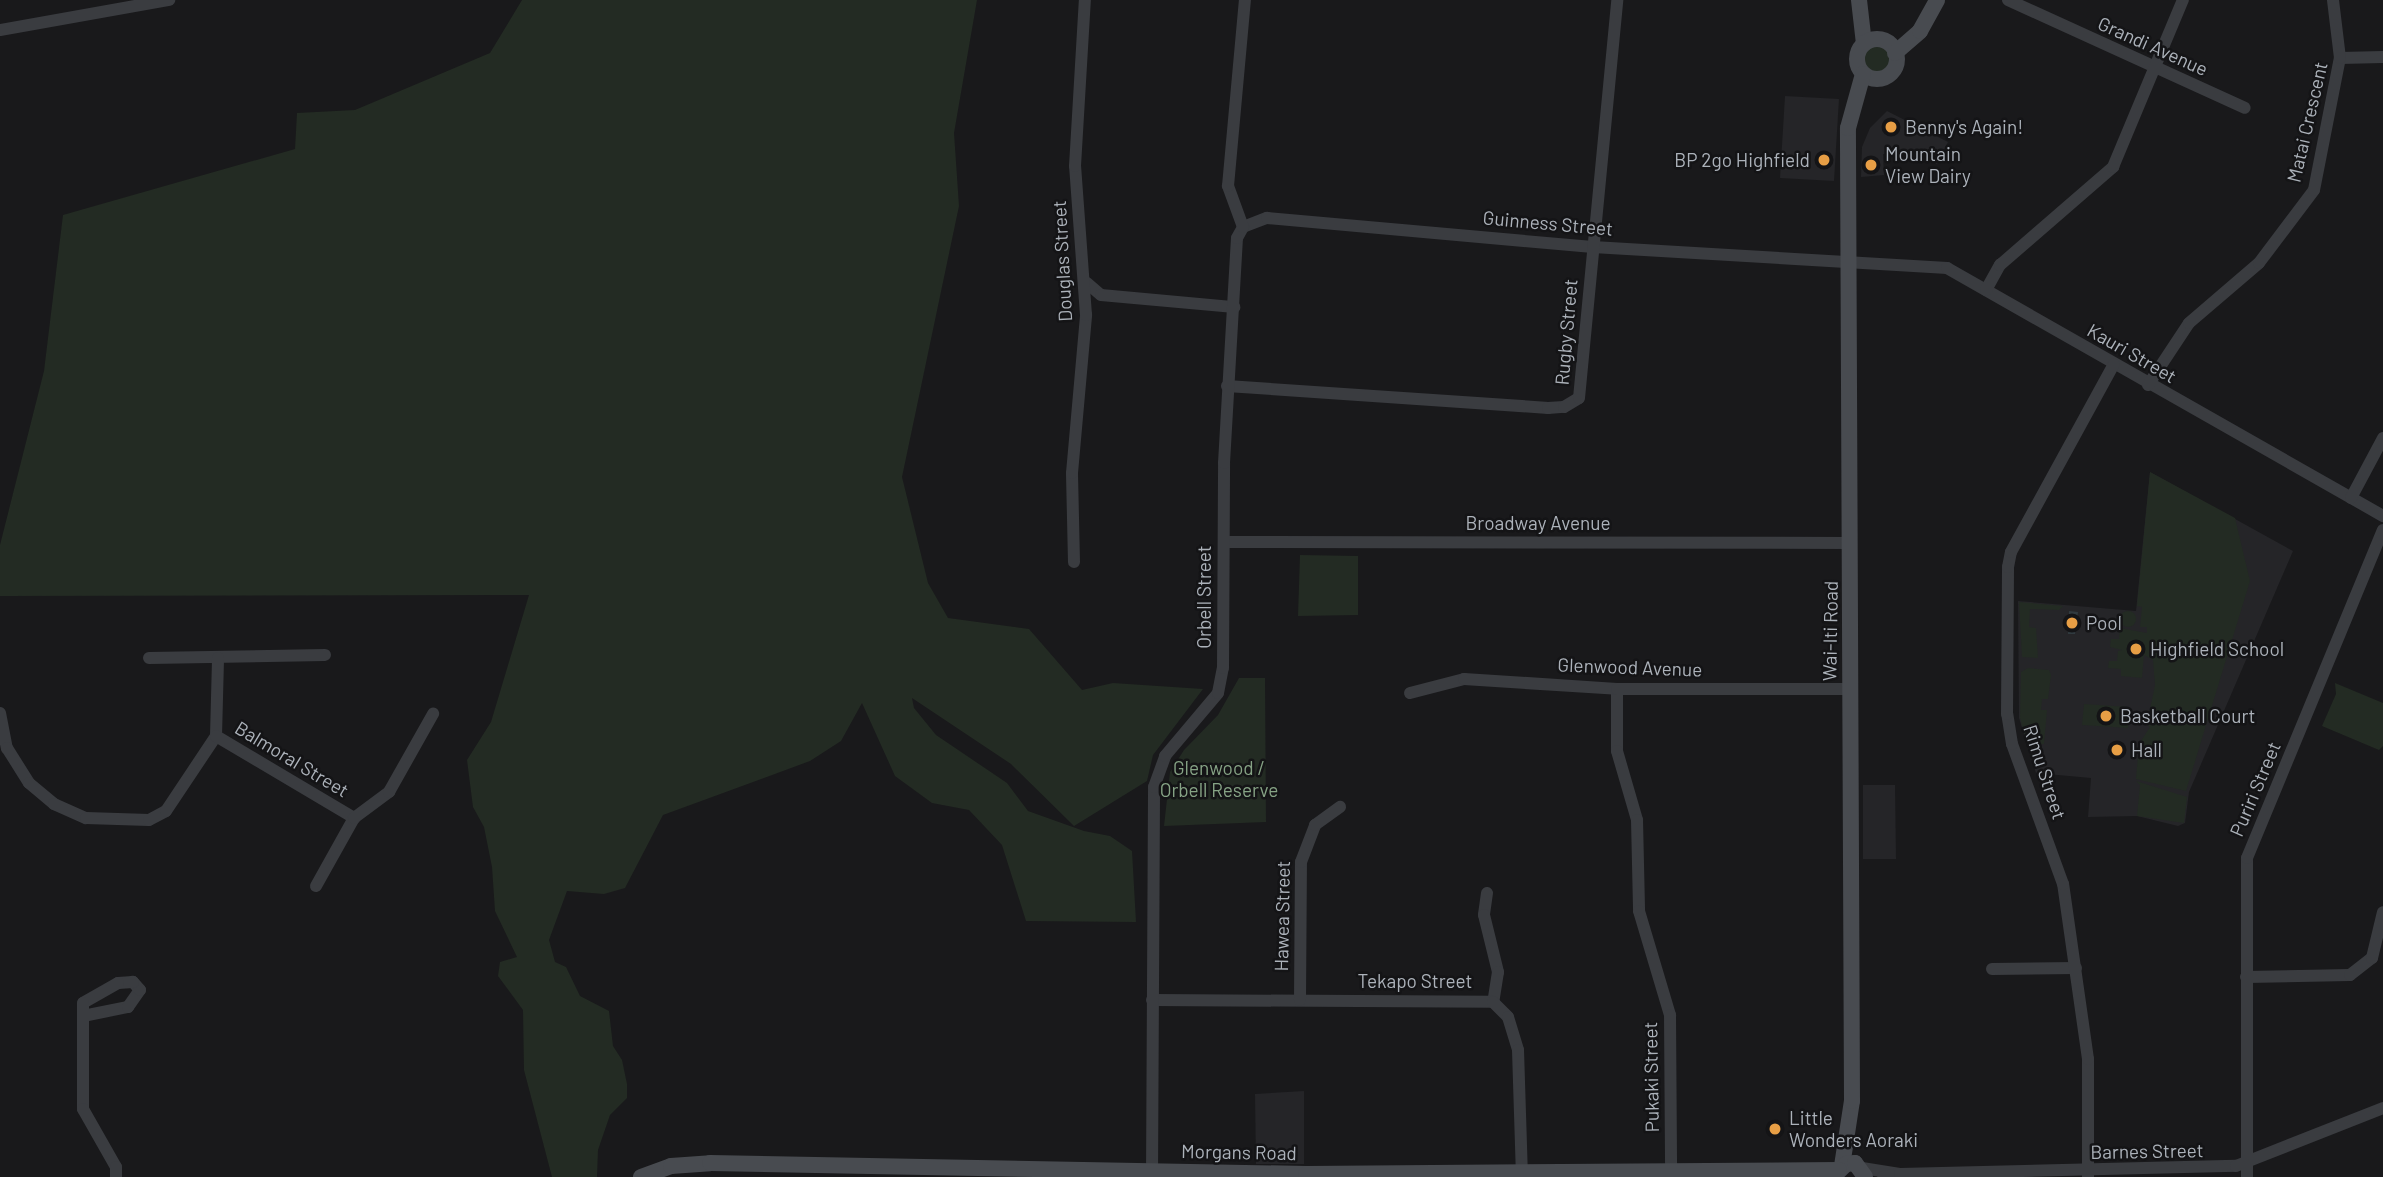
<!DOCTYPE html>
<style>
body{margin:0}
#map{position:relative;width:2383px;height:1177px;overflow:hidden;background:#19191b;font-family:Barlow,sans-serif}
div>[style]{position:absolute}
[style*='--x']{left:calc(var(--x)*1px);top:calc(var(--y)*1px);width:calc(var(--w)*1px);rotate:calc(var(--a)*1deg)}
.built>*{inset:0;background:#252528}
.green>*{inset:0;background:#232b23}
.round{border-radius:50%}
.water>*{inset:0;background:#303a3f}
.street>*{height:12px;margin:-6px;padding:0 6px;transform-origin:6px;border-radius:6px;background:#3a3c40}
.secondary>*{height:16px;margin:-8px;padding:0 8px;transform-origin:8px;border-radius:8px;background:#484b50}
.secondary>.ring{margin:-8px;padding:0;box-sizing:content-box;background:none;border:16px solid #484b50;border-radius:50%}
.dots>*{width:19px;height:19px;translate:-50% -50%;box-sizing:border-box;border:4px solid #141416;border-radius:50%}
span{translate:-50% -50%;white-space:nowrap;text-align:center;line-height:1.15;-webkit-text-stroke:5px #141416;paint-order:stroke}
.street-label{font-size:19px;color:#acb2ba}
.poi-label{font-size:19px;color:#acb2ba}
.left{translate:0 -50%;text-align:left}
.right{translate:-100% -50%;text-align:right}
.park-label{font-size:19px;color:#86a385}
</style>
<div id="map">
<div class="built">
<i style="clip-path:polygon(1785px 96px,1839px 99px,1834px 181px,1780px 178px)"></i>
<i style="clip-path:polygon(1887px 111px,1948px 142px,1937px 164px,1913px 153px,1883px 154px,1884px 175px,1861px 177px,1862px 147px,1870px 128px)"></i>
<i style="clip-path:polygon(2150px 472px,2293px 551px,2189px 792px,2185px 823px,2178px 826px,2137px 816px,2088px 817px,2091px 778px,2036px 773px,2019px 718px,2018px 601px,2136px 611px)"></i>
<i style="clip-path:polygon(1863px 785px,1895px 785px,1896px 859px,1863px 859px)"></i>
<i style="clip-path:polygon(1304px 1091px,1304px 1164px,1256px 1164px,1255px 1094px)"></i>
</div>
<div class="green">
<i style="clip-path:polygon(522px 0,977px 0,954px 133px,959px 206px,902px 477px,928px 583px,948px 618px,1029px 629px,1082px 690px,1113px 683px,1203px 689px,1153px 755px,1147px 781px,1074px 826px,1011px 764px,912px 698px,914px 708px,936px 735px,1007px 783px,1028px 811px,1084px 831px,1110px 836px,1132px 851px,1136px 922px,1026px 921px,1002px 845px,969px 810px,932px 803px,895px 776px,862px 703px,841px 741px,810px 761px,663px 815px,625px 888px,604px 894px,567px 891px,549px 940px,555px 962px,566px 967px,580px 996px,609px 1011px,613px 1046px,622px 1060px,627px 1084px,627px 1098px,610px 1115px,598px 1150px,597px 1177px,552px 1177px,524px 1070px,523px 1010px,498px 976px,500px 962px,517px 957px,495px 911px,492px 867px,484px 827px,473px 807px,467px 760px,491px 722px,529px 595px,0 596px,0 545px,44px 371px,63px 215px,295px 149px,297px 113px,355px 110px,490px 53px)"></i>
<i class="round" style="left:1864px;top:46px;width:26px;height:26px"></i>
<i style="clip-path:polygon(2150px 472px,2235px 518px,2250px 581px,2186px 791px,2136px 779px,2139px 744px,2150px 727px,2134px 714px,2149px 714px,2155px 685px,2153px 660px,2144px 655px,2142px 678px,2121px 676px,2121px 669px,2108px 668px,2109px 661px,2117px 661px,2118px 651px,2122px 650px,2110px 647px,2111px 639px,2119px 639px,2120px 628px,2147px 633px,2147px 627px,2140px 627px,2142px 607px,2137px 606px)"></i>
<i style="clip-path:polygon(1300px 555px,1358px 556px,1358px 615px,1298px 616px)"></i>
<i style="clip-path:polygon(2019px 602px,2063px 606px,2059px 610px,2030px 609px,2029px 627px,2036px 628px,2038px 658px,2022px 657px)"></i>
<i class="round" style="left:2120px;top:611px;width:16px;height:16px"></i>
<i style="clip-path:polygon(2028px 668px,2049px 670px,2051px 675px,2048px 699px,2042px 699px,2041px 710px,2047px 710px,2044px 744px,2038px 744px,2037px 755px,2031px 757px,2020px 718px,2021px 672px)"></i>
<i style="clip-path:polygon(1239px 678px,1265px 678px,1266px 822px,1164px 826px,1170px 772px,1184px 750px,1218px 715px)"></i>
<i style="clip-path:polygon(2335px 683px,2383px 703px,2383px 746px,2379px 750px,2322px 726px,2336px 694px)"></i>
<i style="clip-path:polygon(2084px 704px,2129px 707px,2128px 728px,2082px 725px)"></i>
<i style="clip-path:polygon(2136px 781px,2187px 797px,2184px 823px,2137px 816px,2140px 785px)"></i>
</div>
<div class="water">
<i style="clip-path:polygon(2069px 611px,2078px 612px,2075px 634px,2068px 634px)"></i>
</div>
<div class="street">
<i style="--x:2008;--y:0;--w:260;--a:24.5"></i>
<i style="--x:0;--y:30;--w:172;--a:-10.1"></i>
<i style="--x:2340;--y:58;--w:43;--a:-1.3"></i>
<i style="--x:1243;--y:227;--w:26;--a:-21"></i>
<i style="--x:1267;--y:218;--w:327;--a:5.1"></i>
<i style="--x:1593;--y:247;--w:355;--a:3.4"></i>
<i style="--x:1947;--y:268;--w:502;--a:29.63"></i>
<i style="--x:1087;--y:283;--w:18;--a:41"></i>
<i style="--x:1101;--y:295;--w:134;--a:5.2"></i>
<i style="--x:1986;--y:290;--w:29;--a:-61"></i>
<i style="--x:2000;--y:265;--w:150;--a:-40.9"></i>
<i style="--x:2113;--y:167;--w:181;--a:-67.3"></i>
<i style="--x:2148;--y:385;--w:74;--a:-56.5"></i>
<i style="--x:2189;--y:323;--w:92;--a:-40.6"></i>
<i style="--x:2259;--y:263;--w:91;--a:-53"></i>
<i style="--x:2314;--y:190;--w:135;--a:-78.9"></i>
<i style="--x:2340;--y:58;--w:58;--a:-96.9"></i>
<i style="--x:1227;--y:386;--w:322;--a:3.9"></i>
<i style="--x:1548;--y:408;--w:16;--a:-4"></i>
<i style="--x:1564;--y:407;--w:17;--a:-31"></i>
<i style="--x:1579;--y:398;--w:400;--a:-84.5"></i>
<i style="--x:2351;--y:498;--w:68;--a:-61.9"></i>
<i style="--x:1224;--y:542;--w:627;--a:0.09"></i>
<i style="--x:1074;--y:562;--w:89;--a:-91.3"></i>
<i style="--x:1072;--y:473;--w:159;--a:-84.9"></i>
<i style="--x:1086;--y:315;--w:149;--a:-94.2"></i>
<i style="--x:1075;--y:166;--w:166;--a:-86.6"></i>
<i style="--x:149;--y:658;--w:176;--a:-1"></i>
<i style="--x:1617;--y:689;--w:62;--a:90"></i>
<i style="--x:1617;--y:751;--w:72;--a:73.8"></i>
<i style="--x:1637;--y:820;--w:91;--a:88.7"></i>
<i style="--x:1639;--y:911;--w:109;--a:73.4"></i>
<i style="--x:1670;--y:1015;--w:162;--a:89.6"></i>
<i style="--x:1410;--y:693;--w:56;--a:-14.5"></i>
<i style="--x:1464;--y:679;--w:153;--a:3.7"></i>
<i style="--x:1617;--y:689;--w:233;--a:0"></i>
<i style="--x:0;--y:713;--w:36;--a:79"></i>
<i style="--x:7;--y:748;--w:41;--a:57.8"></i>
<i style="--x:29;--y:783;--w:33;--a:40"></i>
<i style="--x:54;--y:804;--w:35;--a:24"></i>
<i style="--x:86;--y:818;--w:63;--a:1.8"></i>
<i style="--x:149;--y:820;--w:19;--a:-28"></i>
<i style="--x:166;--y:811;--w:90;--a:-56.3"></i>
<i style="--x:216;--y:736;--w:78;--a:-88.5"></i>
<i style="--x:216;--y:736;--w:161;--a:30.7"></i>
<i style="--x:354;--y:818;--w:78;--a:119.2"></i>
<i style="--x:354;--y:818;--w:44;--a:-36.6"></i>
<i style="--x:389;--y:792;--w:90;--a:-60.6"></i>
<i style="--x:1487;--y:893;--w:22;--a:98"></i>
<i style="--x:1484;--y:915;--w:59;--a:76.2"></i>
<i style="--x:1498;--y:972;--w:30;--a:99"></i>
<i style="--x:1992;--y:969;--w:84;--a:-0.7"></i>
<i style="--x:2246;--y:977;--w:104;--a:-1.1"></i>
<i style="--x:2350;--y:975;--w:28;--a:-38"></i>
<i style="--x:2372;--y:958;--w:47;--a:-76.6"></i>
<i style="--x:1152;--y:1000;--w:341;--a:0.3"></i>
<i style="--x:1493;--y:1002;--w:21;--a:45"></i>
<i style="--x:1508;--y:1017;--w:34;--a:73"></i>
<i style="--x:1518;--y:1050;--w:127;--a:88.2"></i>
<i style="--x:1300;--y:1000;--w:138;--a:-89.6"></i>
<i style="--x:1301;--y:862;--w:40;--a:-69"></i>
<i style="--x:1315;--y:825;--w:31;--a:-36"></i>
<i style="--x:83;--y:1016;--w:46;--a:-11.3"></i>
<i style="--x:128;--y:1007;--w:21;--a:-55"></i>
<i style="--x:140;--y:990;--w:11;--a:-131"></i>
<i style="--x:133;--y:982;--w:15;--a:176"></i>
<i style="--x:118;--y:983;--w:40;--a:150.3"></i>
<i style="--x:83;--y:1003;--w:106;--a:90"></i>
<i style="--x:83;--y:1109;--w:67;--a:60.4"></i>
<i style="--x:116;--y:1167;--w:10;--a:90"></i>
<i style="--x:1862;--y:1168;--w:38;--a:9"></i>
<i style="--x:1900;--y:1174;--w:17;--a:170"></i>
<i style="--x:1900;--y:1174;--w:336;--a:-1.4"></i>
<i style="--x:2236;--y:1166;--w:158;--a:-21.5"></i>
<i style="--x:1152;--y:1177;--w:390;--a:-89.7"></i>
<i style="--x:1154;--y:787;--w:33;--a:-70"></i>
<i style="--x:1165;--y:756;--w:82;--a:-49.9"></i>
<i style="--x:1218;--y:693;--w:25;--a:-79"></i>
<i style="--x:1223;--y:668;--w:205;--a:-89.7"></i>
<i style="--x:1224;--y:463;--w:225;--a:-86.7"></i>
<i style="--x:1237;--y:238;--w:13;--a:-61"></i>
<i style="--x:1243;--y:227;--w:44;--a:-110.1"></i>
<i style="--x:1228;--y:186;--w:187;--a:-84.8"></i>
<i style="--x:2088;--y:1177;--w:118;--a:-90"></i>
<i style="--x:2088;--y:1059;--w:177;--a:-98.1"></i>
<i style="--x:2063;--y:884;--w:149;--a:-110"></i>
<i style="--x:2012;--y:744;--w:30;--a:-99"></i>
<i style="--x:2007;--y:714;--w:147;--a:-89.6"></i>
<i style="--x:2008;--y:567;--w:15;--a:-79"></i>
<i style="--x:2011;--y:552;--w:214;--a:-61.3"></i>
<i style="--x:2247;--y:1177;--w:319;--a:-90"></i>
<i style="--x:2247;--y:858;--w:355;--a:-67.5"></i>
</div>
<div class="secondary">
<i style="--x:1859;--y:0;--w:44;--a:83.5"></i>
<i class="ring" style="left:1857px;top:39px;width:24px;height:24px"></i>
<i style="--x:1895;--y:53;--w:33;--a:-41"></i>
<i style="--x:1920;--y:31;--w:35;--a:-61"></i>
<i style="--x:1842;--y:1166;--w:66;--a:-81.3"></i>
<i style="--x:1852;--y:1101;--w:973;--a:-90.24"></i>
<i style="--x:1848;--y:128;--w:56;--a:-74.5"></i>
<i style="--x:1838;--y:1172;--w:11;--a:-45"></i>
<i style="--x:1846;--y:1164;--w:9;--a:-6"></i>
<i style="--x:1855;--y:1163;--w:17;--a:54"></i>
<i style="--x:641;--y:1177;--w:32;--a:-20"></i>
<i style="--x:671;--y:1166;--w:39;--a:-4"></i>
<i style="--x:710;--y:1163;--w:596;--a:1.06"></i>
<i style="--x:1306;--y:1174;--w:533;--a:-0.43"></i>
</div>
<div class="dots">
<i style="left:1891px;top:127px;background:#e79e45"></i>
<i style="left:1824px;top:160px;background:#e79e45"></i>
<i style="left:1871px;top:165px;background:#e79e45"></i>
<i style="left:2072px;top:623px;background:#e79e45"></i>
<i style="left:2136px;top:649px;background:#e79e45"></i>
<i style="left:2106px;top:716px;background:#e79e45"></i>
<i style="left:2117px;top:750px;background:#e79e45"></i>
<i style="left:1775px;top:1129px;background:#e79e45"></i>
</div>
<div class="street-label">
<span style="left:2153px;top:46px;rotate:24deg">Grandi Avenue</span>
<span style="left:2307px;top:122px;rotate:-77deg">Matai Crescent</span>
<span style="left:1548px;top:223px;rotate:5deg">Guinness Street</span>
<span style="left:1062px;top:261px;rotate:-93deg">Douglas Street</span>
<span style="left:1566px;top:332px;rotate:-85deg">Rugby Street</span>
<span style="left:2132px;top:353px;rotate:30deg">Kauri Street</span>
<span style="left:1538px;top:523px">Broadway Avenue</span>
<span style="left:1204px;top:597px;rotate:-90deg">Orbell Street</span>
<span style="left:1830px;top:631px;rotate:-89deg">Wai-Iti Road</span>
<span style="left:1630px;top:667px;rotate:2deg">Glenwood Avenue</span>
<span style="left:292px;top:759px;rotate:31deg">Balmoral Street</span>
<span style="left:2045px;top:772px;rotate:72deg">Rimu Street</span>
<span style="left:2255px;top:789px;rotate:-67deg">Puriri Street</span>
<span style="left:1282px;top:916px;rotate:-89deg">Hawea Street</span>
<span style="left:1415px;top:981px">Tekapo Street</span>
<span style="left:1651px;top:1077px;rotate:-91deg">Pukaki Street</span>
<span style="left:2147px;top:1151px;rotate:-1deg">Barnes Street</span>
<span style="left:1239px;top:1152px;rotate:1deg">Morgans Road</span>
</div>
<div class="poi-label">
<span class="left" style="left:1905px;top:127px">Benny's Again!</span>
<span class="left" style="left:1885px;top:165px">Mountain<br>View Dairy</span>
<span class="right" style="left:1810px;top:160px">BP 2go Highfield</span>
<span class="left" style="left:2086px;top:623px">Pool</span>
<span class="left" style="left:2150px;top:649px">Highfield School</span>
<span class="left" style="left:2120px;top:716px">Basketball Court</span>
<span class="left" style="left:2131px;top:750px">Hall</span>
<span class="left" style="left:1789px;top:1129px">Little<br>Wonders Aoraki</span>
</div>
<div class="park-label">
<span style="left:1219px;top:779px">Glenwood /<br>Orbell Reserve</span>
</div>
</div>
